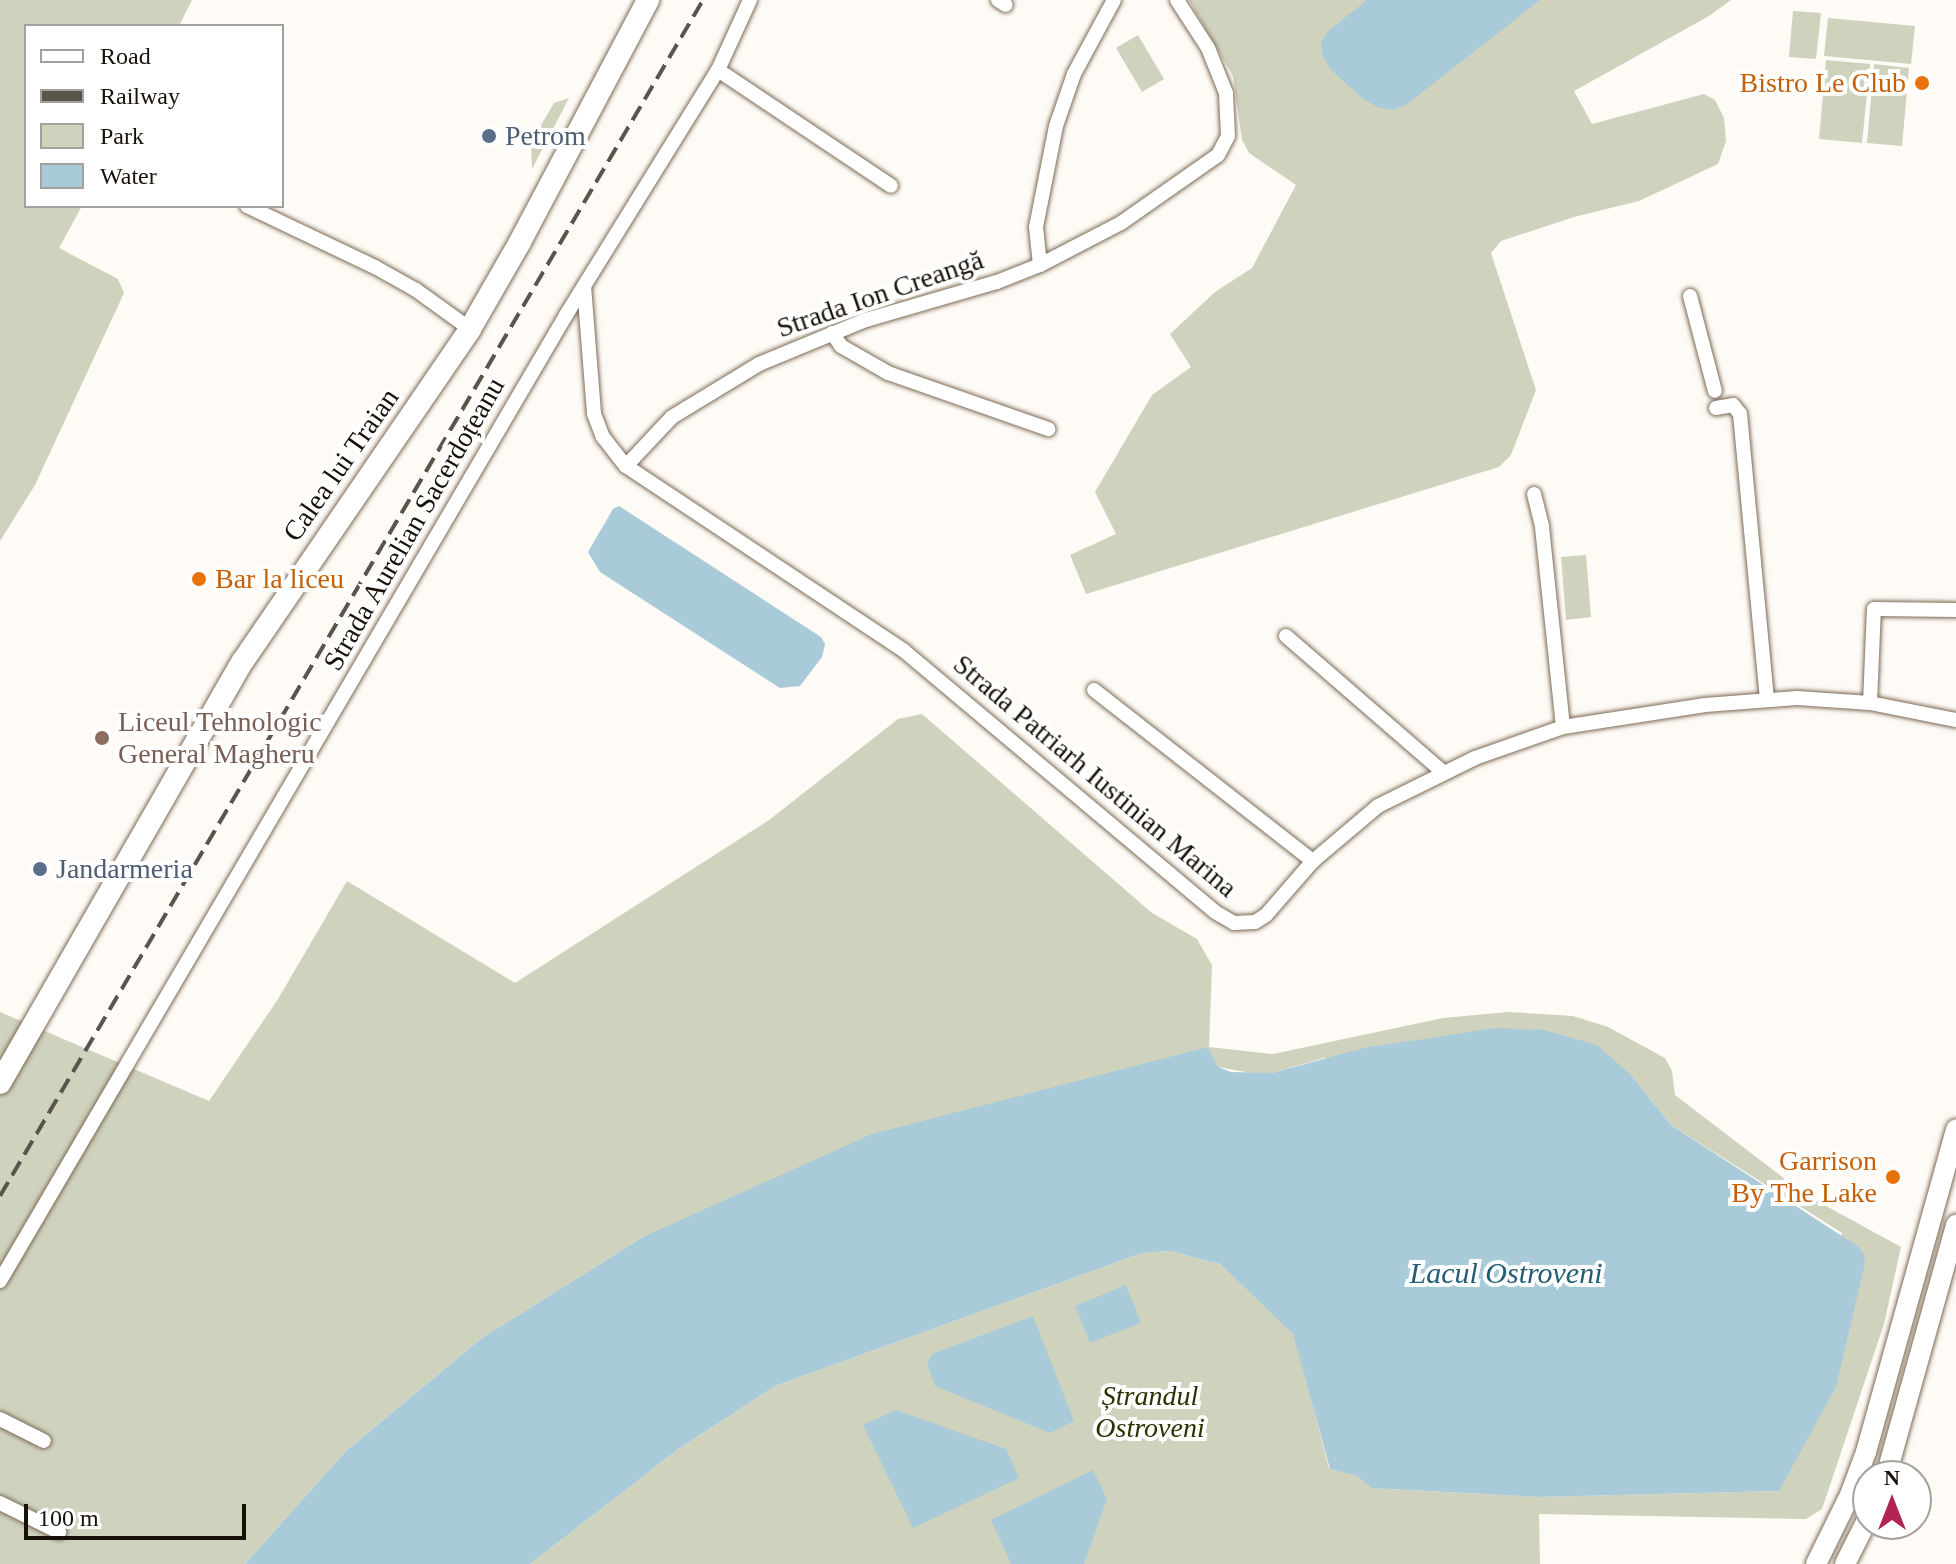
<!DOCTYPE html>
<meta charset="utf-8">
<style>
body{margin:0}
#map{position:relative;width:1956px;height:1564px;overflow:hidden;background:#fefaf5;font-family:"Times New Roman",serif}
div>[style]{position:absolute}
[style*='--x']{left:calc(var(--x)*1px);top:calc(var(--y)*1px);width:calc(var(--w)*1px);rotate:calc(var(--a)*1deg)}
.green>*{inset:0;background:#cfd3be}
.water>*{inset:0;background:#a9cad9}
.roads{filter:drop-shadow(0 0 2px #7d6a55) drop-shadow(0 0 2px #7d6a55)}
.street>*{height:14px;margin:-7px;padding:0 7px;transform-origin:7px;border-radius:7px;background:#fff}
.secondary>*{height:20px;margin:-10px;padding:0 10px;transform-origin:10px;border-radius:10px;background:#fff}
.primary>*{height:22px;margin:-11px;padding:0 11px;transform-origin:11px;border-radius:11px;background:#fff}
.rail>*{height:4px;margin-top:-2px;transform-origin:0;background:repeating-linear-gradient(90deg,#5a544d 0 16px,transparent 0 24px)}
.dots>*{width:22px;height:22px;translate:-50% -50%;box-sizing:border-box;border:4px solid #fff;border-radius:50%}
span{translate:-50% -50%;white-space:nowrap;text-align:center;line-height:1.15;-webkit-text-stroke:8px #fff;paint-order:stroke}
.food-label{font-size:28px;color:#c56008}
.right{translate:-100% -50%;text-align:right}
.left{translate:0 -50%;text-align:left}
.service-label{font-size:28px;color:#4e5e75}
.street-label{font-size:28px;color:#181109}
.education-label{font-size:28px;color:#785e54}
.park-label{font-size:28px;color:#2c3100;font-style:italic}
.water-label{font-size:30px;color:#225d74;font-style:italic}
.legend{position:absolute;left:24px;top:24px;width:260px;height:184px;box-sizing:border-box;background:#fff;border:2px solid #a3a09d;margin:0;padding:10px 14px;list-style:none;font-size:24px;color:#181109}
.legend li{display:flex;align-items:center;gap:16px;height:40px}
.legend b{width:40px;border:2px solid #a3a09d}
.north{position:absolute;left:1852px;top:1460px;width:80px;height:80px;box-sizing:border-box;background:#fff;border:2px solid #a3a09d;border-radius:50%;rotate:0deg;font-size:22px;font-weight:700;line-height:32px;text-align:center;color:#181109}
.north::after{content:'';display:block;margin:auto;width:28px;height:36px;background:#b22356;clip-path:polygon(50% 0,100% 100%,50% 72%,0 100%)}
.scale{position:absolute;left:24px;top:1504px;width:222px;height:36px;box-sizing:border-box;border:4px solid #181109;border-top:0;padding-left:10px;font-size:24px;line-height:28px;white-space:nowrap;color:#181109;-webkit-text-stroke:6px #fff;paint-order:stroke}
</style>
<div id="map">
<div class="green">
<i style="clip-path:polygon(0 0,192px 0,179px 26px,26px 26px,26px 206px,82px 206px,59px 248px,118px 279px,124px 293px,35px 485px,0 541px)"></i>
<i style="clip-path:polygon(1189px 0,1731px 0,1709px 16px,1574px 91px,1592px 124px,1704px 94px,1715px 100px,1724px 118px,1726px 141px,1718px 164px,1639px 201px,1574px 217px,1501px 241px,1491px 253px,1536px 390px,1511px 455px,1499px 467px,1086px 594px,1070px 555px,1116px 534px,1095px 492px,1152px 395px,1191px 367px,1170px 334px,1215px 292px,1252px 268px,1296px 185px,1249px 153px,1242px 140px,1233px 76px)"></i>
<i style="clip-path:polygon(1793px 11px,1821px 13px,1816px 59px,1789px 57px)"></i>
<i style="clip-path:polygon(1828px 18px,1915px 26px,1911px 64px,1824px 56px)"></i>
<i style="clip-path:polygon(1138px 35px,1164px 79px,1142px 92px,1116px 48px)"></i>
<i style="clip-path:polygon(1826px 60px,1870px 64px,1862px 143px,1819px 139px)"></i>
<i style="clip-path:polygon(1874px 64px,1909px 68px,1902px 146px,1867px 143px)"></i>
<i style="clip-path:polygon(569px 98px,532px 169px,531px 142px,554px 103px)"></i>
<i style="clip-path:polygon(1586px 555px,1591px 617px,1566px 620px,1561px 557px)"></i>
<i style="clip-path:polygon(922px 714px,1152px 913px,1197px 939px,1212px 965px,1209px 1047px,1273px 1054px,1443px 1018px,1508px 1012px,1573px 1016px,1608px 1027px,1665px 1058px,1672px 1071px,1675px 1095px,1806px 1195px,1901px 1247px,1884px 1324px,1822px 1509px,1806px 1519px,1539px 1514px,1540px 1564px,530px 1564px,677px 1450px,775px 1386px,1142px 1253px,1170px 1251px,1220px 1264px,1294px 1334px,1329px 1468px,1357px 1476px,1371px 1488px,1538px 1497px,1779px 1491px,1842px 1233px,1671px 1125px,1631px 1075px,1324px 1058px,1272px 1073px,1251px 1073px,1218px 1067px,1208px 1047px,643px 1237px,482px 1338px,345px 1452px,245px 1564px,0 1564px,0 1012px,209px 1101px,278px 999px,347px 881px,515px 983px,769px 820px,898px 719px)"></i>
</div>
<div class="water">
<i style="clip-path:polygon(1367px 0,1540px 0,1406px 105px,1392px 110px,1377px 107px,1361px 97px,1331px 70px,1323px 56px,1321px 44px,1327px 32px)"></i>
<i style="clip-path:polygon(619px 506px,821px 637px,825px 644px,822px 657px,800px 686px,780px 688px,600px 572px,588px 552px,613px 509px)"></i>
<i style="clip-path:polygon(1496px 1028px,1544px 1030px,1597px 1045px,1631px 1075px,1671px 1125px,1859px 1247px,1865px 1256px,1864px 1268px,1836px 1387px,1779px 1491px,1538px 1497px,1371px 1488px,1357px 1476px,1330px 1469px,1293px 1334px,1220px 1264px,1170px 1251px,1142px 1253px,775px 1386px,677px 1450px,530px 1564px,245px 1564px,345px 1452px,482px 1338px,643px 1237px,872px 1134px,1208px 1047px,1218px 1067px,1231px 1072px,1272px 1073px,1364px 1048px)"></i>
<i style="clip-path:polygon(1126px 1285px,1141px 1323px,1090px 1343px,1075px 1306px)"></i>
<i style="clip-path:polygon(1033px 1316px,1074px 1421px,1050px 1433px,935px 1386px,927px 1364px,932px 1354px)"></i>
<i style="clip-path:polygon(896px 1410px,1006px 1449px,1019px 1478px,913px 1528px,863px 1425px)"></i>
<i style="clip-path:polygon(1093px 1470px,1107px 1499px,1084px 1564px,1011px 1564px,991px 1520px)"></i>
</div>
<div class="roads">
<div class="street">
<i style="--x:998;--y:0;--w:9;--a:32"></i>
<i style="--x:718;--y:70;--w:208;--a:33.8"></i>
<i style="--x:247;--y:206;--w:142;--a:25.5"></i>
<i style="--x:375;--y:267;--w:47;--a:29.3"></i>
<i style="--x:416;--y:290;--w:67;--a:35.8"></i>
<i style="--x:1040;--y:265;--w:38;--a:-96"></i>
<i style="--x:1036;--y:227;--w:103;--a:-78.8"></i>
<i style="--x:1056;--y:126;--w:55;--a:-70.9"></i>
<i style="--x:1074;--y:74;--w:84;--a:-61.6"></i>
<i style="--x:584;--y:286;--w:128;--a:85.5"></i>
<i style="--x:594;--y:414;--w:25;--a:69"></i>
<i style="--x:603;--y:437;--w:37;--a:52"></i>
<i style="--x:626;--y:466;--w:333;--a:33.6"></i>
<i style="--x:903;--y:650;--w:407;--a:40"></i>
<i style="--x:1215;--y:912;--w:22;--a:30"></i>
<i style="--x:1234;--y:923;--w:21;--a:-3"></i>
<i style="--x:1255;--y:922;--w:13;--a:-32"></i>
<i style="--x:1266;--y:915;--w:72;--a:-49"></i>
<i style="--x:1313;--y:861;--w:85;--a:-40.2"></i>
<i style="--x:1378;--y:806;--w:108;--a:-26.3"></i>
<i style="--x:1475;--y:758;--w:93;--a:-19.4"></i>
<i style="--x:1563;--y:727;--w:144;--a:-8.8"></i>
<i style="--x:1705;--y:705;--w:92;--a:-4.4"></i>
<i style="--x:1797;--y:698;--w:73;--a:3.9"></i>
<i style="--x:1870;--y:703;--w:88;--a:11.2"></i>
<i style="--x:1690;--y:296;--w:98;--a:75.3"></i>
<i style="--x:832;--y:333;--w:16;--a:55"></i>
<i style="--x:841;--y:346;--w:54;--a:29.9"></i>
<i style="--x:888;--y:373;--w:170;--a:19.3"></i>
<i style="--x:1716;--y:408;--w:17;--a:-10"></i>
<i style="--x:1733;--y:405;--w:11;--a:52"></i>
<i style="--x:1740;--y:414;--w:286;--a:84.6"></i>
<i style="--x:626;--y:466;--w:67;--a:-46.8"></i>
<i style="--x:672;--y:417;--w:102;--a:-31.3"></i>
<i style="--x:759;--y:364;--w:116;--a:-22.4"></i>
<i style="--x:866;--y:320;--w:136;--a:-16.2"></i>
<i style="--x:997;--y:282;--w:46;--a:-21.6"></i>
<i style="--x:1040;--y:265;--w:91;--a:-27.4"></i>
<i style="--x:1121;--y:223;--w:118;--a:-35"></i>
<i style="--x:1218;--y:155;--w:21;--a:-62"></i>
<i style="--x:1228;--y:136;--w:43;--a:-92.7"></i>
<i style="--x:1226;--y:93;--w:48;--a:-111.8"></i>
<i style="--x:1208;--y:48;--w:57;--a:-122.9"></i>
<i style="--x:1534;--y:494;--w:34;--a:76"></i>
<i style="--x:1542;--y:527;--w:201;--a:84"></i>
<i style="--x:1286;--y:636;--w:208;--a:40.9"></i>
<i style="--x:1094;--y:690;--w:278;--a:38"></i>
<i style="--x:1870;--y:703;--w:94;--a:-87.6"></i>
<i style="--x:1874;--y:609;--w:82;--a:0.7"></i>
<i style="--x:0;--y:1281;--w:1120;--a:-59.63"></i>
<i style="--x:566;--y:315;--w:288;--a:-58.2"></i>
<i style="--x:718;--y:70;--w:77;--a:-65.4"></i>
<i style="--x:0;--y:1419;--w:49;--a:26.6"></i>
<i style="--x:0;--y:1503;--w:66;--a:26.2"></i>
</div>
<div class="secondary">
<i style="--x:1886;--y:1476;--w:261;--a:-74.4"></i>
<i style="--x:1816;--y:1564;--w:77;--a:-63.8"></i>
<i style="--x:1850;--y:1495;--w:46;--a:-69.6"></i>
<i style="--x:1866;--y:1452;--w:335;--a:-74.4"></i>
<i style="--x:1845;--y:1564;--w:51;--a:-63.4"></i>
</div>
<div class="primary">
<i style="--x:0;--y:1083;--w:487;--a:-60.1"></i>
<i style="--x:243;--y:661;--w:402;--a:-55.6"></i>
<i style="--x:470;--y:329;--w:100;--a:-60.1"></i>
<i style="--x:520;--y:242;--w:274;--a:-62.1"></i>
</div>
</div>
<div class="rail">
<i style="--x:0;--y:1196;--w:1387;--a:-59.55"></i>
</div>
<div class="dots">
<i style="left:1922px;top:83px;background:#e8710a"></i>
<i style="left:489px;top:136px;background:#5c6f8a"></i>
<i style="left:199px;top:579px;background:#e8710a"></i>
<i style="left:102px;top:738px;background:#8d6e63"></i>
<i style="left:40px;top:869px;background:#5c6f8a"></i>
<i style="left:1893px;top:1177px;background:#e8710a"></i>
</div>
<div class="food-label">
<span class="right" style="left:1906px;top:83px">Bistro Le Club</span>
<span class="left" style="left:215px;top:579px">Bar la liceu</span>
<span class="right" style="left:1877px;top:1177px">Garrison<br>By The Lake</span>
</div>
<div class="service-label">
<span class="left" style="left:505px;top:136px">Petrom</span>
<span class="left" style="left:56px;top:869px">Jandarmeria</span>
</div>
<div class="street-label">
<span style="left:880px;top:294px;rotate:-19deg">Strada Ion Creangă</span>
<span style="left:341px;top:465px;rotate:-55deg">Calea lui Traian</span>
<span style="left:414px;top:524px;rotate:-60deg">Strada Aurelian Sacerdoțeanu</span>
<span style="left:1095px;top:776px;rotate:40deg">Strada Patriarh Iustinian Marina</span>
</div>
<div class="education-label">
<span class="left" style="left:118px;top:738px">Liceul Tehnologic<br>General Magheru</span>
</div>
<div class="park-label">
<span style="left:1150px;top:1412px">Ștrandul<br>Ostroveni</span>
</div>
<div class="water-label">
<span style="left:1506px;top:1273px">Lacul Ostroveni</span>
</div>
<ul class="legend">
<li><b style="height:10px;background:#fff"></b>Road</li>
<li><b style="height:10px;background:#5a544d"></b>Railway</li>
<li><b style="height:22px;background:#cfd3be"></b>Park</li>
<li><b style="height:22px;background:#a9cad9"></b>Water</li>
</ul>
<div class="north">N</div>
<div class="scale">100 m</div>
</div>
